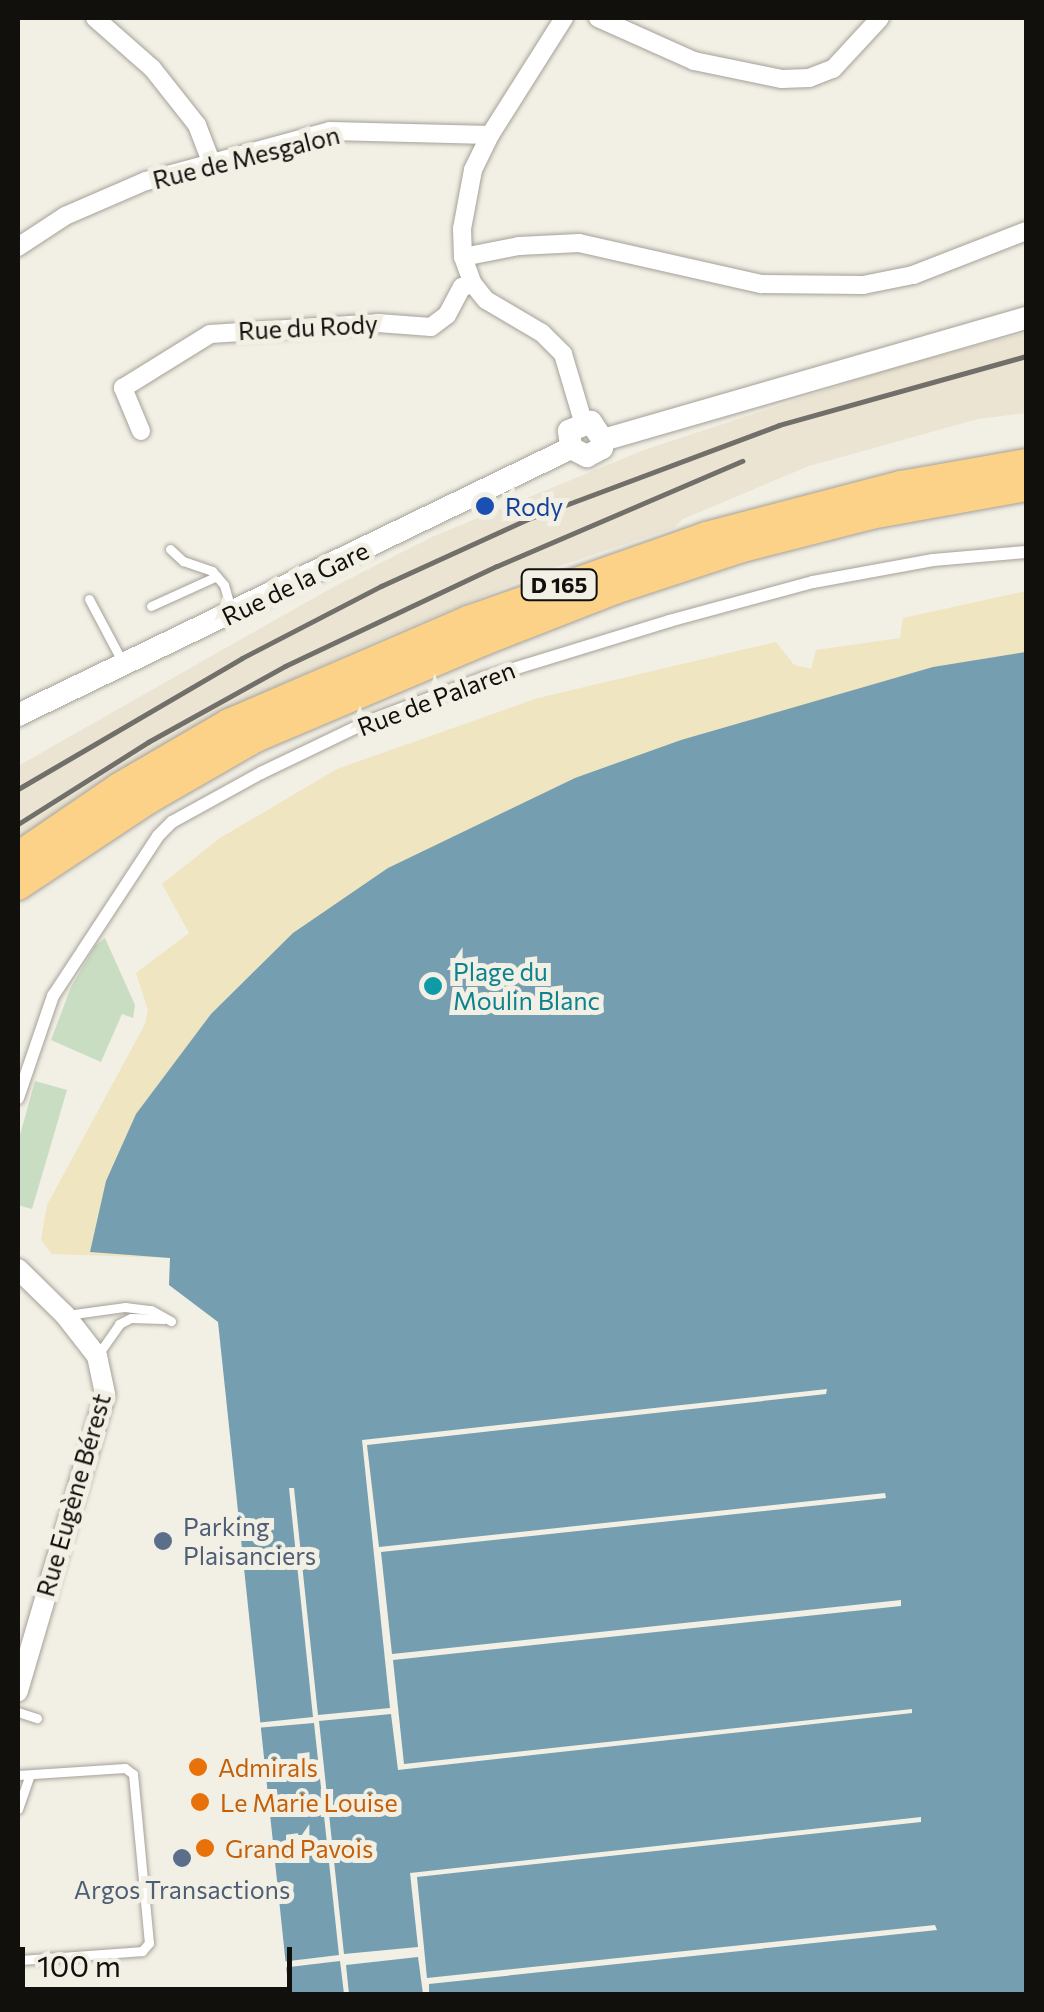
<!DOCTYPE html>
<meta charset="utf-8">
<style>
body{margin:0}
#map{position:relative;width:1044px;height:2012px;overflow:hidden;background:#f2efe5;font-family:Commissioner,sans-serif}
div>[style]{position:absolute}
[style*='--x']{left:calc(var(--x)*1px);top:calc(var(--y)*1px);width:calc(var(--w)*1px);rotate:calc(var(--a)*1deg)}
.built>*{inset:0;background:#ebe4d3}
.green>*{inset:0;background:#c9ddc2}
.sand>*{inset:0;background:#efe5c0}
.water>*{inset:0;background:#759eb1}
.pier>*{inset:0;background:#f2efe5}
.roads{filter:drop-shadow(0 0 2px #a5a198) drop-shadow(0 0 2px #a5a198)}
.service>*{height:9px;margin:-4.5px;padding:0 4.5px;transform-origin:4.5px;border-radius:4.5px;background:#fff}
.pedestrian>*{height:12px;margin:-6px;padding:0 6px;transform-origin:6px;border-radius:6px;background:#fff}
.minor>*{height:18px;margin:-9px;padding:0 9px;transform-origin:9px;border-radius:9px;background:#fff}
.tertiary>*{height:20px;margin:-10px;padding:0 10px;transform-origin:10px;border-radius:10px;background:#fff}
.secondary>*{height:22px;margin:-11px;padding:0 11px;transform-origin:11px;border-radius:11px;background:#fff}
.trunk>*{height:28px;margin:-14px;padding:0 14px;transform-origin:14px;border-radius:14px;background:#fbd288}
.rail>*{height:5px;margin:-2.5px;padding:0 2.5px;transform-origin:2.5px;border-radius:2.5px;background:#716f69}
.dots>*{width:28px;height:28px;translate:-50% -50%;box-sizing:border-box;border:5px solid #f2efe5;border-radius:50%}
span{translate:-50% -50%;white-space:nowrap;text-align:center;line-height:1.15;-webkit-text-stroke:10px #f2efe5;paint-order:stroke}
.shield-label span{padding:2px 8px;background:#f2efe5;border:2px solid;border-radius:8px;-webkit-text-stroke-width:0}
.shield-label{font-size:22px;color:#11100d;font-weight:700}
.street-label{font-size:25px;color:#11100d}
.transit-label{font-size:25px;color:#164399}
.left{translate:0 -50%;text-align:left}
.culture-label{font-size:25px;color:#0d838f}
.service-label{font-size:25px;color:#4e5e75}
.food-label{font-size:25px;color:#c56008}
.frame{position:absolute;inset:0;border:20px solid #11100d;pointer-events:none}
.scale{position:absolute;left:20px;top:1947px;width:272px;height:45px;box-sizing:border-box;border:5px solid #11100d;border-top:0;padding-left:12px;font-size:30px;line-height:35px;white-space:nowrap;color:#11100d;-webkit-text-stroke:8px #f2efe5;paint-order:stroke}
</style>
<div id="map">
<div class="built">
<i style="clip-path:polygon(1026px 333px,1026px 413px,978px 419px,809px 466px,683px 519px,674px 528px,547px 570px,378px 640px,238px 704px,79px 796px,18px 841px,18px 766px,335px 586px,434px 536px,644px 450px,896px 367px)"></i>
</div>
<div class="green">
<i style="clip-path:polygon(105px 938px,135px 1005px,133px 1018px,122px 1014px,101px 1062px,51px 1040px,71px 987px,95px 946px)"></i>
<i style="clip-path:polygon(35px 1081px,67px 1090px,32px 1209px,18px 1205px,18px 1142px)"></i>
</div>
<div class="sand">
<i style="clip-path:polygon(1026px 591px,1026px 861px,169px 1285px,170px 1258px,52px 1254px,41px 1240px,47px 1205px,145px 1024px,148px 1010px,136px 973px,189px 933px,162px 884px,220px 838px,337px 769px,538px 698px,776px 642px,794px 665px,811px 669px,816px 650px,900px 638px,903px 618px)"></i>
</div>
<div class="water">
<i style="clip-path:polygon(1026px 652px,1026px 1994px,289px 1994px,218px 1322px,169px 1285px,170px 1258px,90px 1252px,106px 1181px,136px 1114px,211px 1014px,293px 933px,388px 868px,575px 778px,681px 740px,933px 667px)"></i>
</div>
<div class="pier">
<i style="clip-path:polygon(827px 1389px,826px 1394px,367px 1445px,379px 1547px,885px 1493px,886px 1498px,381px 1552px,392px 1654px,901px 1600px,901px 1606px,393px 1660px,404px 1764px,912px 1709px,912px 1713px,398px 1770px,391px 1714px,319px 1721px,344px 1954px,418px 1947px,410px 1873px,921px 1817px,921px 1822px,417px 1877px,427px 1978px,935px 1925px,937px 1930px,429px 1984px,429px 1994px,423px 1994px,418px 1957px,346px 1965px,349px 1994px,344px 1994px,340px 1961px,281px 1968px,281px 1962px,339px 1955px,314px 1723px,256px 1728px,255px 1723px,313px 1717px,289px 1488px,294px 1488px,318px 1715px,390px 1708px,362px 1440px)"></i>
</div>
<div class="roads">
<div class="service">
<i style="--x:170;--y:549;--w:18;--a:43"></i>
<i style="--x:183;--y:561;--w:31;--a:19"></i>
<i style="--x:212;--y:571;--w:18;--a:49"></i>
<i style="--x:224;--y:585;--w:25;--a:74"></i>
<i style="--x:89;--y:599;--w:72;--a:62"></i>
<i style="--x:151;--y:606;--w:72;--a:-24.4"></i>
<i style="--x:67;--y:1315;--w:59;--a:-7.9"></i>
<i style="--x:125;--y:1307;--w:26;--a:7"></i>
<i style="--x:151;--y:1310;--w:23;--a:29"></i>
<i style="--x:97;--y:1356;--w:39;--a:-55"></i>
<i style="--x:119;--y:1324;--w:13;--a:-27"></i>
<i style="--x:131;--y:1318;--w:32;--a:2"></i>
<i style="--x:18;--y:1712;--w:20;--a:18"></i>
<i style="--x:18;--y:1775;--w:107;--a:-3.7"></i>
<i style="--x:125;--y:1768;--w:10;--a:37"></i>
<i style="--x:133;--y:1774;--w:170;--a:84.6"></i>
<i style="--x:149;--y:1943;--w:11;--a:131"></i>
<i style="--x:142;--y:1951;--w:124;--a:175.8"></i>
<i style="--x:18;--y:1809;--w:36;--a:-71"></i>
</div>
<div class="pedestrian">
<i style="--x:18;--y:1098;--w:108;--a:-71.1"></i>
<i style="--x:53;--y:996;--w:191;--a:-56.7"></i>
<i style="--x:158;--y:836;--w:20;--a:-45"></i>
<i style="--x:172;--y:822;--w:102;--a:-28.8"></i>
<i style="--x:261;--y:773;--w:118;--a:-25.7"></i>
<i style="--x:367;--y:722;--w:125;--a:-20.6"></i>
<i style="--x:484;--y:678;--w:194;--a:-17.1"></i>
<i style="--x:669;--y:621;--w:149;--a:-15.2"></i>
<i style="--x:813;--y:582;--w:122;--a:-10.4"></i>
<i style="--x:933;--y:560;--w:93;--a:-4.9"></i>
</div>
<div class="minor">
<i style="--x:95;--y:18;--w:76;--a:41.3"></i>
<i style="--x:152;--y:68;--w:73;--a:51.7"></i>
<i style="--x:197;--y:125;--w:42;--a:69"></i>
<i style="--x:564;--y:18;--w:138;--a:122.3"></i>
<i style="--x:490;--y:135;--w:39;--a:116"></i>
<i style="--x:473;--y:170;--w:60;--a:100.6"></i>
<i style="--x:462;--y:229;--w:28;--a:88"></i>
<i style="--x:463;--y:257;--w:29;--a:70"></i>
<i style="--x:473;--y:284;--w:21;--a:51"></i>
<i style="--x:486;--y:300;--w:65;--a:30.5"></i>
<i style="--x:542;--y:333;--w:30;--a:45"></i>
<i style="--x:563;--y:354;--w:70;--a:73.4"></i>
<i style="--x:598;--y:18;--w:105;--a:24.1"></i>
<i style="--x:694;--y:61;--w:90;--a:11.6"></i>
<i style="--x:782;--y:79;--w:27;--a:-2"></i>
<i style="--x:809;--y:78;--w:26;--a:-21"></i>
<i style="--x:833;--y:69;--w:69;--a:-47.3"></i>
<i style="--x:18;--y:247;--w:56;--a:-33.4"></i>
<i style="--x:65;--y:216;--w:88;--a:-23.4"></i>
<i style="--x:146;--y:181;--w:191;--a:-15.2"></i>
<i style="--x:330;--y:131;--w:160;--a:1.4"></i>
<i style="--x:463;--y:257;--w:57;--a:-11.1"></i>
<i style="--x:519;--y:246;--w:60;--a:-2.9"></i>
<i style="--x:579;--y:243;--w:187;--a:12.7"></i>
<i style="--x:761;--y:284;--w:102;--a:0.6"></i>
<i style="--x:863;--y:285;--w:51;--a:-11.3"></i>
<i style="--x:913;--y:275;--w:121;--a:-21.3"></i>
<i style="--x:141;--y:431;--w:47;--a:-112.7"></i>
<i style="--x:123;--y:388;--w:102;--a:-31.8"></i>
<i style="--x:210;--y:334;--w:168;--a:-3.7"></i>
<i style="--x:378;--y:323;--w:53;--a:4.3"></i>
<i style="--x:431;--y:327;--w:20;--a:-37"></i>
<i style="--x:447;--y:315;--w:32;--a:-62"></i>
<i style="--x:462;--y:287;--w:11;--a:-15"></i>
</div>
<div class="tertiary">
<i style="--x:18;--y:1269;--w:66;--a:44.4"></i>
<i style="--x:65;--y:1315;--w:52;--a:52"></i>
<i style="--x:97;--y:1356;--w:40;--a:78"></i>
<i style="--x:105;--y:1395;--w:309;--a:106.4"></i>
</div>
<div class="secondary">
<i style="--x:603;--y:440;--w:22;--a:-124"></i>
<i style="--x:591;--y:422;--w:24;--a:158"></i>
<i style="--x:569;--y:431;--w:17;--a:83"></i>
<i style="--x:571;--y:448;--w:18;--a:27"></i>
<i style="--x:587;--y:456;--w:17;--a:-28"></i>
<i style="--x:602;--y:448;--w:8;--a:-83"></i>
<i style="--x:603;--y:440;--w:440;--a:-16.1"></i>
<i style="--x:18;--y:715;--w:614;--a:-25.77"></i>
</div>
<div class="trunk">
<i style="--x:18;--y:856;--w:122;--a:-34.3"></i>
<i style="--x:119;--y:787;--w:127;--a:-30.2"></i>
<i style="--x:229;--y:723;--w:260;--a:-23.3"></i>
<i style="--x:468;--y:620;--w:252;--a:-19.4"></i>
<i style="--x:706;--y:536;--w:202;--a:-14.7"></i>
<i style="--x:901;--y:485;--w:127;--a:-10"></i>
<i style="--x:18;--y:886;--w:156;--a:-33.5"></i>
<i style="--x:148;--y:800;--w:125;--a:-29.9"></i>
<i style="--x:256;--y:738;--w:248;--a:-23"></i>
<i style="--x:484;--y:641;--w:141;--a:-21.3"></i>
<i style="--x:615;--y:590;--w:131;--a:-18.3"></i>
<i style="--x:739;--y:549;--w:136;--a:-14.4"></i>
<i style="--x:871;--y:515;--w:158;--a:-10.2"></i>
</div>
</div>
<div class="rail">
<i style="--x:18;--y:789;--w:259;--a:-30.3"></i>
<i style="--x:242;--y:658;--w:157;--a:-27.4"></i>
<i style="--x:381;--y:586;--w:162;--a:-24.5"></i>
<i style="--x:528;--y:519;--w:268;--a:-20.5"></i>
<i style="--x:779;--y:425;--w:256;--a:-15.6"></i>
<i style="--x:18;--y:824;--w:154;--a:-32.2"></i>
<i style="--x:148;--y:742;--w:157;--a:-29"></i>
<i style="--x:285;--y:666;--w:234;--a:-25.3"></i>
<i style="--x:497;--y:566;--w:267;--a:-23.2"></i>
</div>
<div class="dots">
<i style="left:485px;top:506px;background:#1a4fb4"></i>
<i style="left:433px;top:986px;background:#0f9aa8"></i>
<i style="left:163px;top:1541px;background:#5c6f8a"></i>
<i style="left:198px;top:1767px;background:#e8710a"></i>
<i style="left:200px;top:1802px;background:#e8710a"></i>
<i style="left:205px;top:1848px;background:#e8710a"></i>
<i style="left:182px;top:1858px;background:#5c6f8a"></i>
</div>
<div class="shield-label">
<span style="left:559px;top:585px">D 165</span>
</div>
<div class="street-label">
<span style="left:246px;top:157px;rotate:-14deg">Rue de Mesgalon</span>
<span style="left:308px;top:327px;rotate:-3deg">Rue du Rody</span>
<span style="left:295px;top:583px;rotate:-26deg">Rue de la Gare</span>
<span style="left:436px;top:698px;rotate:-21deg">Rue de Palaren</span>
<span style="left:73px;top:1495px;rotate:-74deg">Rue Eugène Bérest</span>
</div>
<div class="transit-label">
<span class="left" style="left:505px;top:506px">Rody</span>
</div>
<div class="culture-label">
<span class="left" style="left:453px;top:986px">Plage du<br>Moulin Blanc</span>
</div>
<div class="service-label">
<span class="left" style="left:183px;top:1541px">Parking<br>Plaisanciers</span>
<span style="left:182px;top:1889px">Argos Transactions</span>
</div>
<div class="food-label">
<span class="left" style="left:218px;top:1767px">Admirals</span>
<span class="left" style="left:220px;top:1802px">Le Marie Louise</span>
<span class="left" style="left:225px;top:1848px">Grand Pavois</span>
</div>
<div class="frame"></div>
<div class="scale">100 m</div>
</div>
